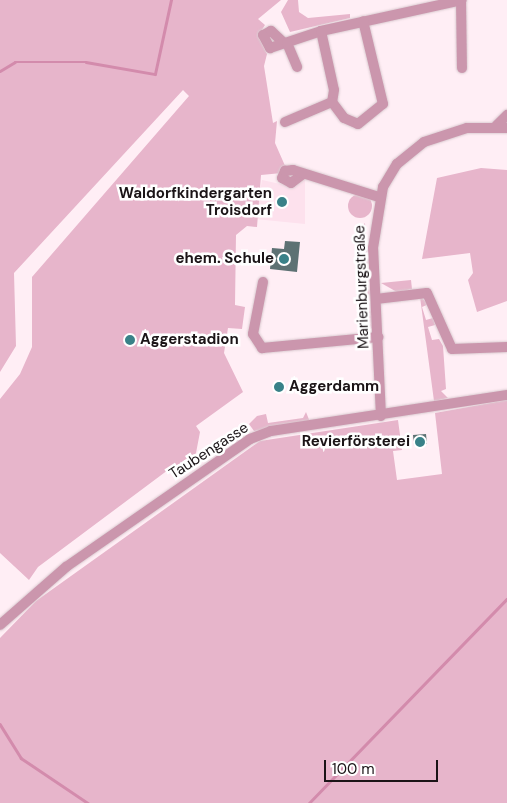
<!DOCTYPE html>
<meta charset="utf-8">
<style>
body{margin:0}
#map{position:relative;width:507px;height:803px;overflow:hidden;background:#ffeef5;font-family:"DM Sans",sans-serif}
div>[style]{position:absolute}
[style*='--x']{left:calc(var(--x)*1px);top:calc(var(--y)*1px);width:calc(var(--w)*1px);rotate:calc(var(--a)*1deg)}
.built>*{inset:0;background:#fde1ed}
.green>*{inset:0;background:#e7b5cb}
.round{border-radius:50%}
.stream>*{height:2.5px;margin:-1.25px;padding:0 1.25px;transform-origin:1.25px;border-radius:1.25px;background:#d38bac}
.building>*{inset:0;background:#5d7173}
.roads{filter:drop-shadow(0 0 1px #dbcbd1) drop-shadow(0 0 1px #dbcbd1)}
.minor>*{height:10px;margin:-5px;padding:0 5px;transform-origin:5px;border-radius:5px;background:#cb96ad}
.dots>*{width:14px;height:14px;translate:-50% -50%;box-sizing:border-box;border:2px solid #fff;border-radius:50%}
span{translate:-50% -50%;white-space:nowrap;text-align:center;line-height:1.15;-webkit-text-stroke:5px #fff;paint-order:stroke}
.poi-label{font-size:15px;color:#1b1417;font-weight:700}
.right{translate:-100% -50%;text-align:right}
.left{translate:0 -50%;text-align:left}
.street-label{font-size:15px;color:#1b1417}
.scale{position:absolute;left:324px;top:760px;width:114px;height:22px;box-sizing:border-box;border:2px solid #1b1417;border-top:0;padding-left:6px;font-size:15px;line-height:18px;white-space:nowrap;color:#1b1417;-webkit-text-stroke:4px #fff;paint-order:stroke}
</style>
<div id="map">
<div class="built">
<i style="clip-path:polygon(305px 179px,305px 224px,255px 219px,262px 180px,289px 186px)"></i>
</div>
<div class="green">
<i style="clip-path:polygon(0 0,281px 0,258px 19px,265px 25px,258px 36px,267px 54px,264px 66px,273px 123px,277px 121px,275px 143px,286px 168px,282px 173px,261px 175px,257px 227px,247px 226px,236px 235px,235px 305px,245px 307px,242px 329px,228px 328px,224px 353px,243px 392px,196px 426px,200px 432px,196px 453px,182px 469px,172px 467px,38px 567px,29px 580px,0 553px,0 399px,20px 374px,32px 347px,32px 277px,189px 96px,183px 90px,14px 273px,16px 346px,0 372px)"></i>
<i style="clip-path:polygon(288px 0,298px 0,299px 12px,308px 18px,350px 14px,350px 18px,290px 32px,281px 12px)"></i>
<i style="clip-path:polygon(481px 168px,507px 170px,507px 301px,477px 312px,468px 280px,473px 273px,470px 253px,422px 259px,437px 178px)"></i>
<i class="round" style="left:348px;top:194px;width:24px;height:24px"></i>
<i style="clip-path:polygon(365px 223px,372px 328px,365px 332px,358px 302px,362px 299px,365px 226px,360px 228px)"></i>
<i style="clip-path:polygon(411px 280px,412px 289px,397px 292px,381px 283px)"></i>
<i style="clip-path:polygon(420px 297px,429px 304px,422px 307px,426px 320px,433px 318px,435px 325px,428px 327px,432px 340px,439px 339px,443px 346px,446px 389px,441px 391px,448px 398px,434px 401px)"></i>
<i style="clip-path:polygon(507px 400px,507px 803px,0 803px,0 638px,36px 601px,260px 441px,398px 420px,402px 450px,393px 451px,397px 480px,442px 474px,435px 413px)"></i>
<i style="clip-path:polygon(306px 412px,310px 422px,254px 431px,249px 424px,257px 416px,266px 414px,268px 423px,303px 418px)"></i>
</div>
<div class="stream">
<i style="--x:0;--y:71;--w:17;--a:-31"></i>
<i style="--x:15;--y:62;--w:71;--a:0"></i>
<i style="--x:86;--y:62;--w:70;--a:9.9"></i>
<i style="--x:155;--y:74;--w:76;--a:-77.8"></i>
<i style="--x:0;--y:724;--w:40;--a:58"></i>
<i style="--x:21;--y:758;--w:81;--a:33.9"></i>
<i style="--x:309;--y:803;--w:284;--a:-45.9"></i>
</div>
<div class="building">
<i style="clip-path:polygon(285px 241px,300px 242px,297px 272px,270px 269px,272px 248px,284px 249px)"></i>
<i style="clip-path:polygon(426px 434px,427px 444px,414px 446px,413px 435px)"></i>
</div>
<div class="roads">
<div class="minor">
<i style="--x:461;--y:0;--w:68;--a:89.2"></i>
<i style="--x:321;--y:31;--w:60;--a:77.6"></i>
<i style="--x:334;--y:90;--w:12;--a:99"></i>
<i style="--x:284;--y:43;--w:18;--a:-137"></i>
<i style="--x:271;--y:31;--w:9;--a:153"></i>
<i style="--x:263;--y:35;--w:15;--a:62"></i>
<i style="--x:270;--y:48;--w:54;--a:-18.4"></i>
<i style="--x:321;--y:31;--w:144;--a:-12.4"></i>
<i style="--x:287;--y:43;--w:26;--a:67"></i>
<i style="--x:332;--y:102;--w:20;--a:53"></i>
<i style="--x:344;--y:118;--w:15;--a:23"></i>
<i style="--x:358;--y:124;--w:32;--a:-39"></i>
<i style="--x:383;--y:104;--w:85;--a:-103.5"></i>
<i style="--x:285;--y:122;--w:51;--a:-23.1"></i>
<i style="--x:496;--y:126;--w:16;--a:-45"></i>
<i style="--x:303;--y:174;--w:15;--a:143"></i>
<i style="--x:291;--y:183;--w:10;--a:-151"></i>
<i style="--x:282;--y:178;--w:8;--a:-67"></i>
<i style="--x:285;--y:171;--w:8;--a:-7"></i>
<i style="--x:293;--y:170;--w:90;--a:17.4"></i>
<i style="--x:263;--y:282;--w:53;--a:100.9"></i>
<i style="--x:253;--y:334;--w:17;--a:57"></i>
<i style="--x:262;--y:348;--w:117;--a:-5.4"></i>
<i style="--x:376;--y:299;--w:51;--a:-6.7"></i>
<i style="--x:427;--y:293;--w:61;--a:65.9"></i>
<i style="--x:452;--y:349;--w:55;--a:-2.1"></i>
<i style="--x:381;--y:416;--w:168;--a:-92.7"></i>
<i style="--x:373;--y:248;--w:62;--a:-80.7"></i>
<i style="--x:383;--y:187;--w:27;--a:-59"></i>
<i style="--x:397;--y:164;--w:35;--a:-39"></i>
<i style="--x:424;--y:142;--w:45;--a:-18"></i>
<i style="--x:467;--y:128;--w:40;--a:0"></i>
<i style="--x:0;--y:625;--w:88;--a:-41.3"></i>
<i style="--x:66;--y:567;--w:224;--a:-34.8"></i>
<i style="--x:250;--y:439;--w:22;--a:-21"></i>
<i style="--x:271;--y:431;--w:239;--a:-8.7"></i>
</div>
</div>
<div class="dots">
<i style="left:282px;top:202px;background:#398188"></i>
<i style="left:284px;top:259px;background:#398188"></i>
<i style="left:130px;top:340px;background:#398188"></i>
<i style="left:279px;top:387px;background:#398188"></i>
<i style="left:420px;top:442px;background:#398188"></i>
</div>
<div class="poi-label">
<span class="right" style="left:272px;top:202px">Waldorfkindergarten<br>Troisdorf</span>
<span class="right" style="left:274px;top:259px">ehem. Schule</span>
<span class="left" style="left:140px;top:340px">Aggerstadion</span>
<span class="left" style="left:289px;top:387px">Aggerdamm</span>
<span class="right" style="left:410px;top:442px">Revierförsterei</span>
</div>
<div class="street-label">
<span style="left:362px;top:287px;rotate:-92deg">Marienburgstraße</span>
<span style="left:209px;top:451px;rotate:-33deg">Taubengasse</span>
</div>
<div class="scale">100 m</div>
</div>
